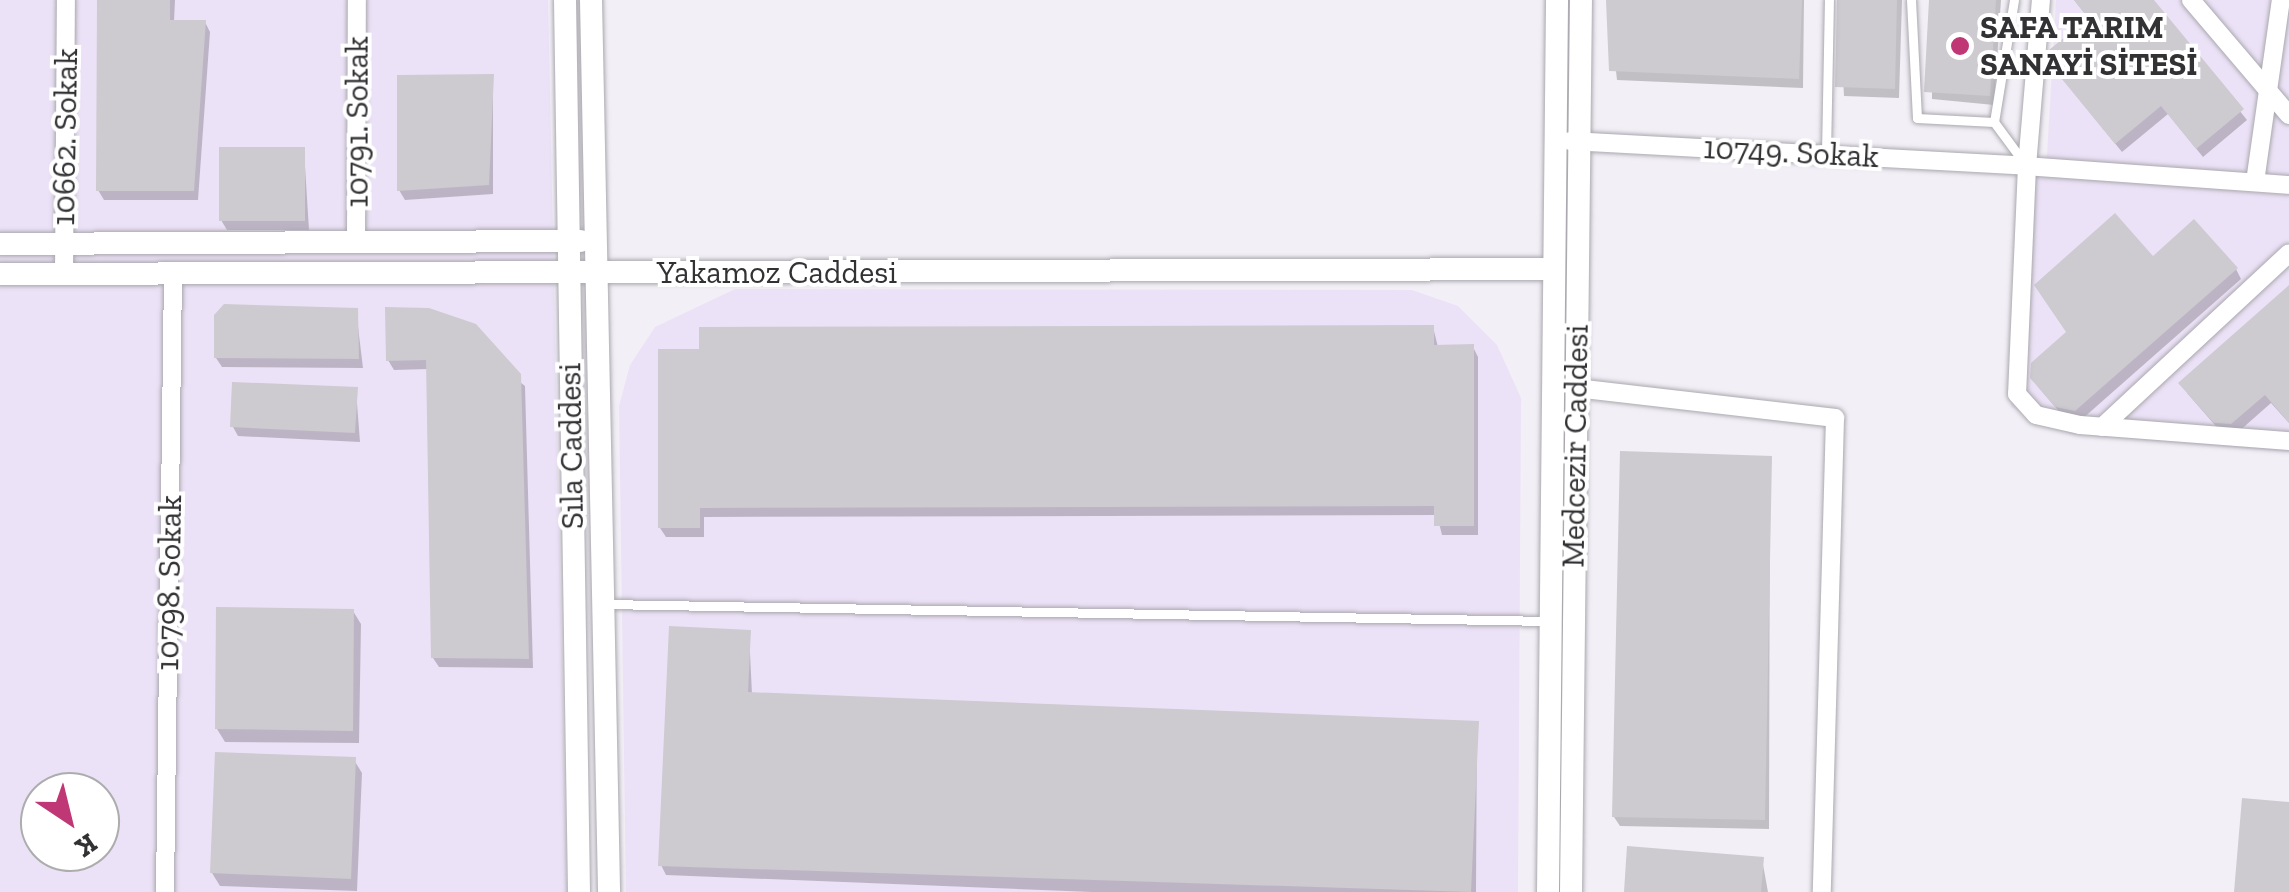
<!DOCTYPE html>
<meta charset="utf-8">
<style>
body{margin:0}
#map{position:relative;width:2289px;height:892px;overflow:hidden;background:#f2eff6;font-family:"Zilla Slab",serif}
div>[style]{position:absolute}
[style*='--x']{left:calc(var(--x)*1px);top:calc(var(--y)*1px);width:calc(var(--w)*1px);rotate:calc(var(--a)*1deg)}
.industrial>*{inset:0;background:#ece2f7}
.shadow>*{inset:0;background:#0003}
.building>*{inset:0;background:#cdcad0}
.roads{filter:drop-shadow(0 0 2px #aaa8ae) drop-shadow(0 0 2px #aaa8ae)}
.service>*{height:9px;margin:-4.5px;padding:0 4.5px;transform-origin:4.5px;border-radius:4.5px;background:#fff}
.minor>*{height:18px;margin:-9px;padding:0 9px;transform-origin:9px;border-radius:9px;background:#fff}
.tertiary>*{height:22px;margin:-11px;padding:0 11px;transform-origin:11px;border-radius:11px;background:#fff}
.dots>*{width:28px;height:28px;translate:-50% -50%;box-sizing:border-box;border:5px solid #fff;border-radius:50%}
span{translate:-50% -50%;white-space:nowrap;text-align:center;line-height:1.15;-webkit-text-stroke:8px #fff;paint-order:stroke}
.poi-label{font-size:32px;color:#323134;font-weight:700}
.left{translate:0 -50%;text-align:left}
.street-label{font-size:32px;color:#323134}
.north{position:absolute;left:20px;top:772px;width:100px;height:100px;box-sizing:border-box;background:#fff;border:2px solid #adadae;border-radius:50%;rotate:145deg;font-size:28px;font-weight:700;line-height:40px;text-align:center;color:#323134}
.north::after{content:'';display:block;margin:auto;width:35px;height:45px;background:#c03775;clip-path:polygon(50% 0,100% 100%,50% 72%,0 100%)}
</style>
<div id="map">
<div class="industrial">
<i style="clip-path:polygon(evenodd,0 0,548px 0,567px 892px,0 892px,0 0,40px 792px,100px 792px,100px 852px,40px 852px,40px 792px)"></i>
<i style="clip-path:polygon(2056px 0,2289px 0,2289px 452px,2070px 434px,2011px 407px,2024px 171px,2046px 172px)"></i>
<i style="clip-path:polygon(735px 289px,1412px 290px,1458px 306px,1497px 345px,1521px 398px,1518px 892px,626px 892px,619px 406px,630px 365px,655px 327px)"></i>
</div>
<div class="shadow">
<i style="clip-path:polygon(98px 0,175px 0,174px 22px,205px 22px,210px 32px,198px 200px,104px 200px,98px 190px)"></i>
<i style="clip-path:polygon(1608px 0,1804px 0,1803px 88px,1617px 80px)"></i>
<i style="clip-path:polygon(1839px 0,1902px 0,1899px 98px,1844px 96px)"></i>
<i style="clip-path:polygon(1932px 0,2001px 0,1994px 105px,1932px 99px)"></i>
<i style="clip-path:polygon(2074px 0,2151px 0,2247px 120px,2203px 157px,2168px 114px,2122px 152px,2057px 72px,2090px 20px)"></i>
<i style="clip-path:polygon(493px 77px,493px 194px,405px 200px,399px 190px)"></i>
<i style="clip-path:polygon(304px 150px,309px 230px,227px 230px,221px 220px)"></i>
<i style="clip-path:polygon(2152px 259px,2236px 269px,2241px 279px,2081px 420px,2063px 416px,2039px 388px)"></i>
<i style="clip-path:polygon(2289px 289px,2289px 423px,2271px 403px,2237px 433px,2221px 432px,2187px 393px)"></i>
<i style="clip-path:polygon(356px 310px,363px 368px,222px 367px,216px 358px)"></i>
<i style="clip-path:polygon(428px 310px,525px 386px,533px 668px,439px 667px,433px 658px,429px 369px,394px 370px,388px 360px)"></i>
<i style="clip-path:polygon(1433px 327px,1438px 347px,1473px 347px,1478px 357px,1478px 535px,1442px 535px,1437px 515px,704px 517px,704px 537px,666px 537px,660px 528px,661px 351px)"></i>
<i style="clip-path:polygon(356px 390px,360px 442px,238px 436px,233px 427px)"></i>
<i style="clip-path:polygon(1770px 458px,1769px 829px,1620px 826px,1614px 817px)"></i>
<i style="clip-path:polygon(353px 611px,361px 624px,359px 743px,225px 742px,217px 729px)"></i>
<i style="clip-path:polygon(749px 632px,752px 694px,1477px 724px,1476px 892px,1092px 892px,666px 875px,661px 865px)"></i>
<i style="clip-path:polygon(354px 760px,362px 773px,357px 891px,220px 886px,212px 873px)"></i>
<i style="clip-path:polygon(1762px 859px,1768px 892px,1626px 892px)"></i>
</div>
<div class="building">
<i style="clip-path:polygon(97px 0,170px 0,170px 20px,206px 20px,194px 191px,96px 191px)"></i>
<i style="clip-path:polygon(1606px 0,1802px 0,1799px 79px,1609px 71px)"></i>
<i style="clip-path:polygon(1837px 0,1897px 0,1895px 89px,1835px 87px)"></i>
<i style="clip-path:polygon(1929px 0,1996px 0,1990px 96px,1924px 92px)"></i>
<i style="clip-path:polygon(2074px 0,2154px 0,2244px 109px,2196px 149px,2161px 106px,2115px 144px,2048px 62px,2049px 50px,2088px 18px)"></i>
<i style="clip-path:polygon(494px 74px,489px 185px,397px 191px,397px 75px)"></i>
<i style="clip-path:polygon(219px 147px,305px 147px,305px 221px,219px 221px)"></i>
<i style="clip-path:polygon(2115px 213px,2153px 256px,2194px 219px,2238px 268px,2075px 411px,2055px 407px,2030px 378px,2031px 363px,2066px 332px,2034px 285px)"></i>
<i style="clip-path:polygon(2289px 285px,2289px 423px,2265px 395px,2231px 424px,2214px 423px,2178px 383px)"></i>
<i style="clip-path:polygon(224px 304px,358px 308px,359px 359px,214px 358px,214px 315px)"></i>
<i style="clip-path:polygon(385px 307px,429px 308px,476px 324px,521px 374px,529px 659px,431px 658px,426px 360px,386px 361px)"></i>
<i style="clip-path:polygon(1434px 325px,1434px 345px,1474px 344px,1474px 526px,1434px 526px,1434px 506px,700px 508px,700px 528px,658px 528px,658px 349px,699px 349px,699px 327px)"></i>
<i style="clip-path:polygon(232px 382px,358px 387px,355px 433px,230px 427px)"></i>
<i style="clip-path:polygon(1620px 451px,1772px 456px,1765px 820px,1612px 817px)"></i>
<i style="clip-path:polygon(216px 607px,354px 609px,353px 731px,215px 729px)"></i>
<i style="clip-path:polygon(669px 626px,751px 630px,748px 692px,1479px 721px,1471px 892px,658px 866px)"></i>
<i style="clip-path:polygon(215px 752px,356px 757px,351px 879px,210px 873px)"></i>
<i style="clip-path:polygon(2242px 798px,2289px 802px,2289px 892px,2234px 892px)"></i>
<i style="clip-path:polygon(1627px 846px,1764px 857px,1761px 892px,1624px 892px)"></i>
</div>
<div class="roads">
<div class="service">
<i style="--x:1911;--y:0;--w:118;--a:87.1"></i>
<i style="--x:1917;--y:118;--w:77;--a:3"></i>
<i style="--x:2014;--y:0;--w:124;--a:99.3"></i>
<i style="--x:1994;--y:122;--w:52;--a:53.6"></i>
<i style="--x:1826;--y:154;--w:154;--a:-88.9"></i>
<i style="--x:604;--y:604;--w:944;--a:1.03"></i>
</div>
<div class="minor">
<i style="--x:2191;--y:0;--w:151;--a:49.6"></i>
<i style="--x:1570;--y:141;--w:458;--a:3.1"></i>
<i style="--x:2027;--y:166;--w:167;--a:-85.2"></i>
<i style="--x:2255;--y:182;--w:184;--a:-81.9"></i>
<i style="--x:2289;--y:185;--w:263;--a:-175.9"></i>
<i style="--x:2027;--y:166;--w:228;--a:92.5"></i>
<i style="--x:2017;--y:394;--w:28;--a:48"></i>
<i style="--x:2036;--y:415;--w:45;--a:12.8"></i>
<i style="--x:2080;--y:425;--w:210;--a:4.4"></i>
<i style="--x:356;--y:244;--w:244;--a:-89.8"></i>
<i style="--x:64;--y:274;--w:274;--a:-89.6"></i>
<i style="--x:1576;--y:388;--w:261;--a:6.6"></i>
<i style="--x:1835;--y:418;--w:474;--a:91.6"></i>
<i style="--x:2102;--y:427;--w:255;--a:-42.9"></i>
<i style="--x:165;--y:892;--w:618;--a:-89.26"></i>
</div>
<div class="tertiary">
<i style="--x:565;--y:0;--w:892;--a:89.1"></i>
<i style="--x:591;--y:0;--w:892;--a:88.84"></i>
<i style="--x:0;--y:244;--w:580;--a:-0.3"></i>
<i style="--x:0;--y:274;--w:1553;--a:-0.18"></i>
<i style="--x:1548;--y:892;--w:892;--a:-89.42"></i>
<i style="--x:1571;--y:892;--w:892;--a:-89.36"></i>
</div>
</div>
<div class="dots">
<i style="left:1960px;top:46px;background:#c03775"></i>
</div>
<div class="poi-label">
<span class="left" style="left:1980px;top:46px">SAFA TARIM<br>SANAYİ SİTESİ</span>
</div>
<div class="street-label">
<span style="left:357px;top:122px;rotate:-90deg">10791. Sokak</span>
<span style="left:65px;top:137px;rotate:-89deg">10662. Sokak</span>
<span style="left:1791px;top:152px;rotate:3deg">10749. Sokak</span>
<span style="left:777px;top:272px">Yakamoz Caddesi</span>
<span style="left:571px;top:446px;rotate:-91deg">Sıla Caddesi</span>
<span style="left:1575px;top:446px;rotate:-89deg">Medcezir Caddesi</span>
<span style="left:169px;top:583px;rotate:-89deg">10798. Sokak</span>
</div>
<div class="north">K</div>
</div>
